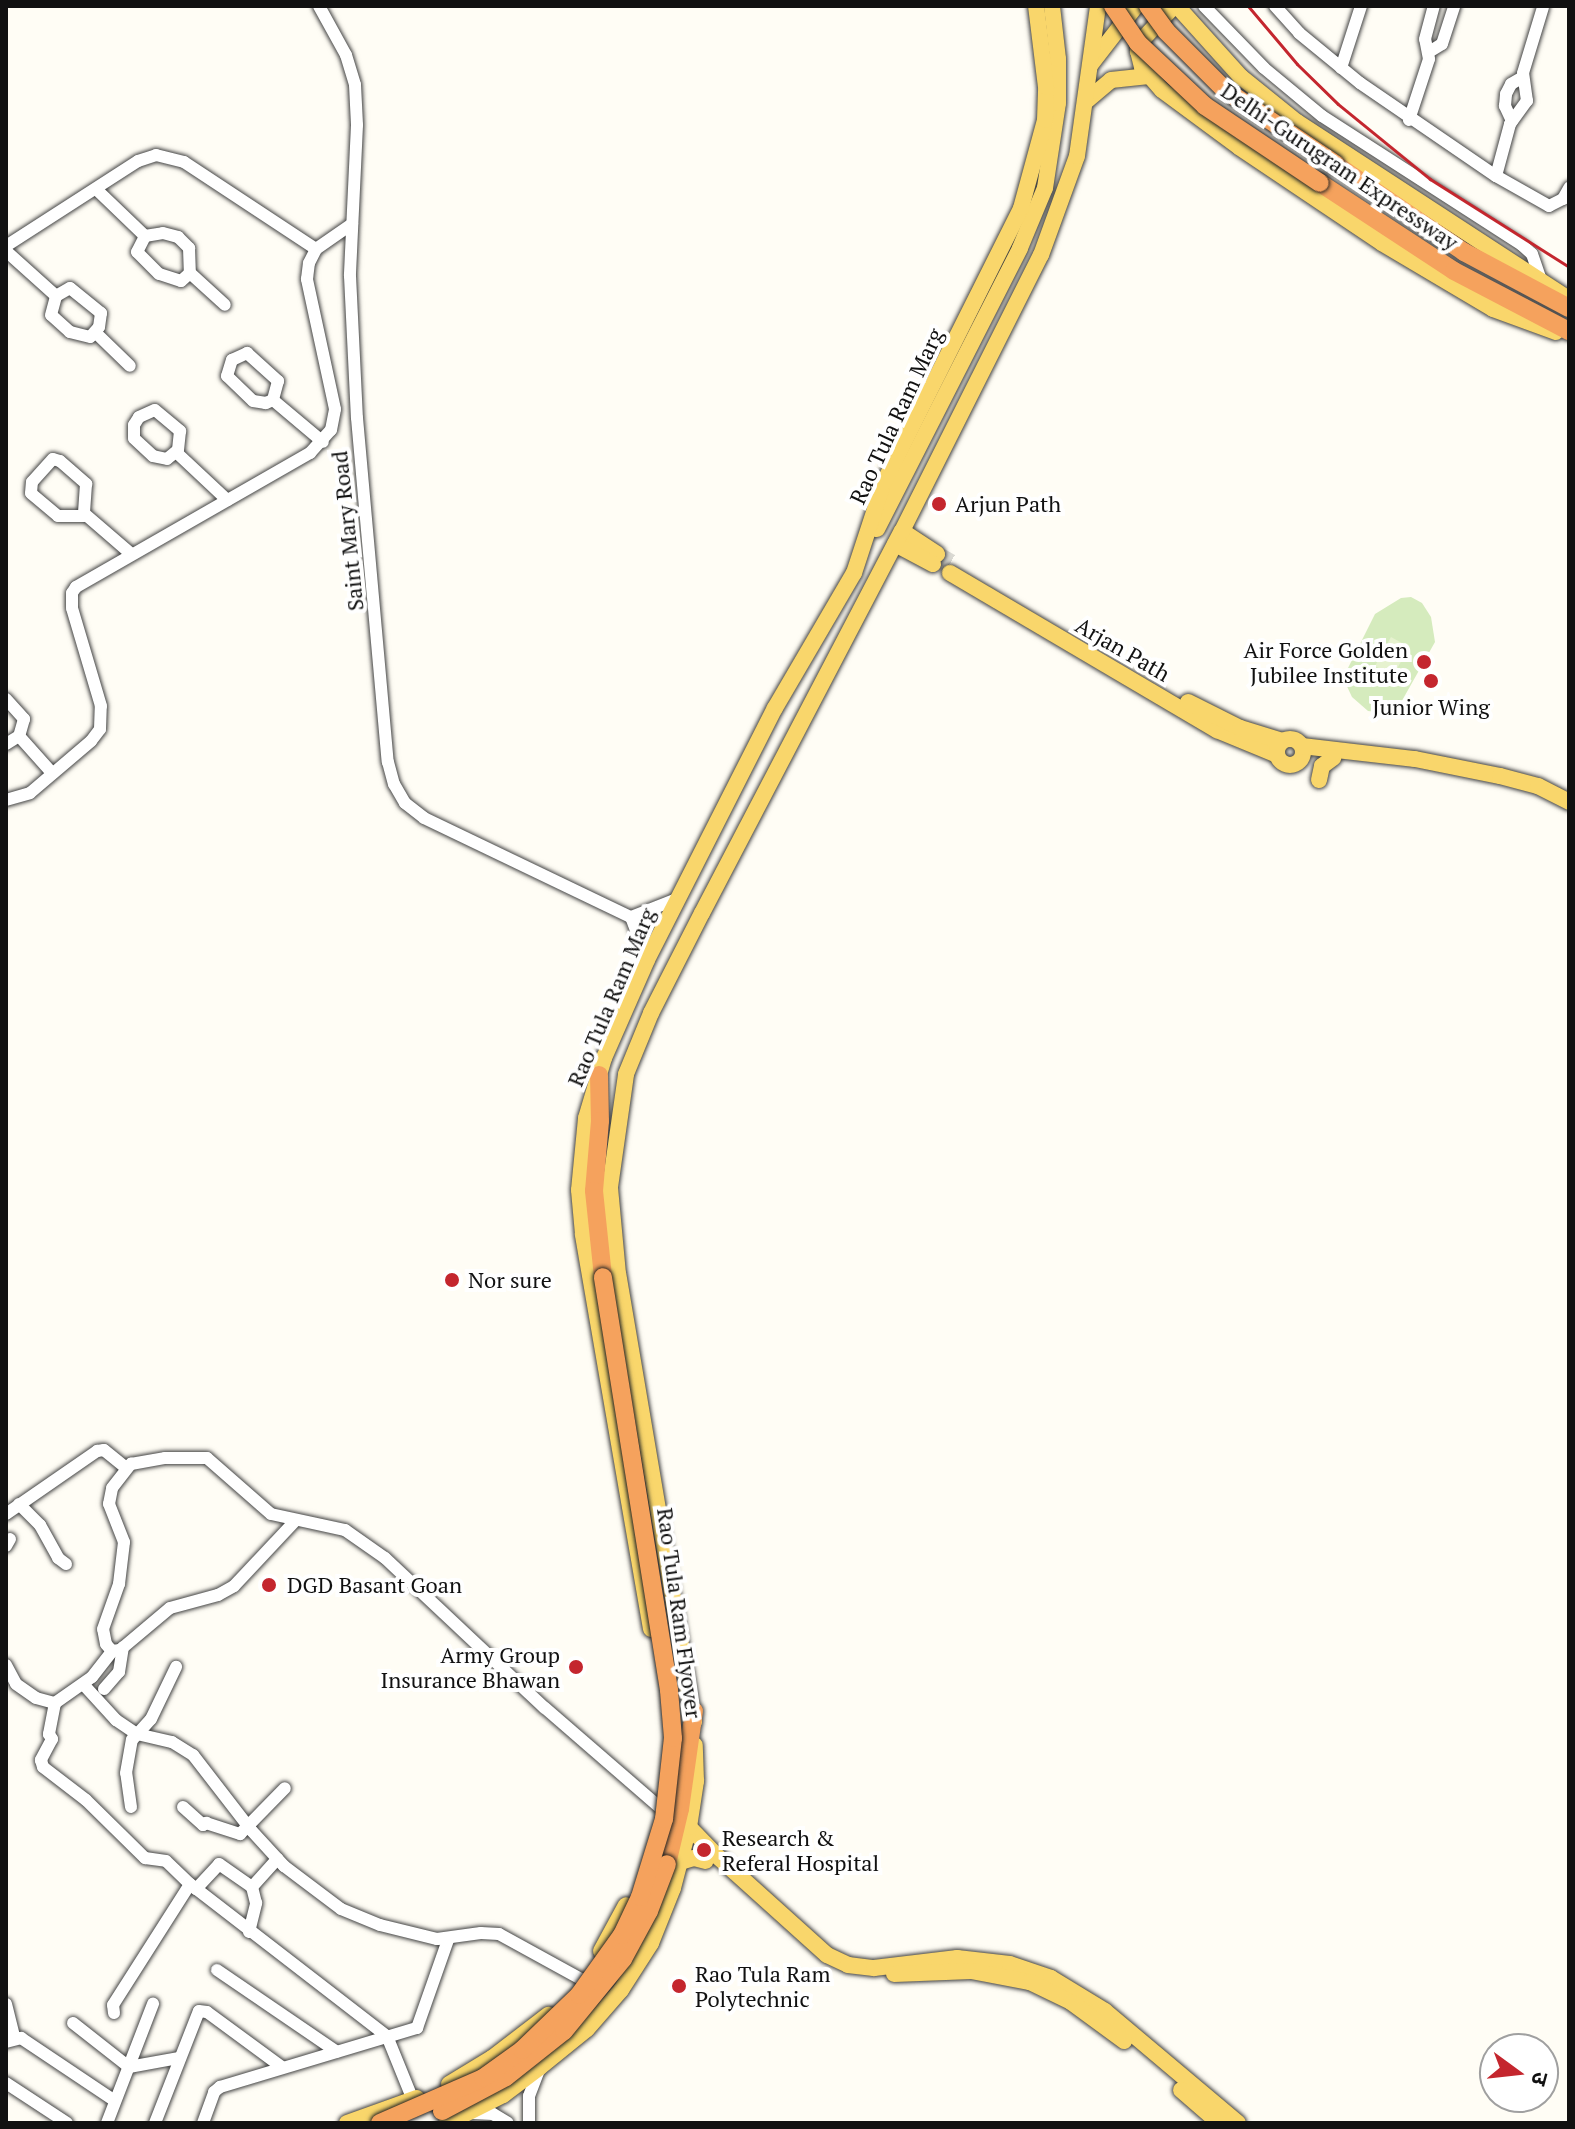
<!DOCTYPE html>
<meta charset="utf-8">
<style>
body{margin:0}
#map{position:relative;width:1575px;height:2129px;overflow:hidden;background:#fffdf5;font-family:"PT Serif","Noto Sans Devanagari",serif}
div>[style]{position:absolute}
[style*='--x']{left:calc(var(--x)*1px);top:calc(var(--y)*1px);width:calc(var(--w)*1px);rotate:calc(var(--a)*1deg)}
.green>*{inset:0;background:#d5ebbd}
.pitch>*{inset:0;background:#e6f2cf}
.major-tunnel>*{height:16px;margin-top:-8px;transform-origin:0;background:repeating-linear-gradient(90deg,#dbdad3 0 16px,transparent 0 24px)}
.roads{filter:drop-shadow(0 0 2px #444) drop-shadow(0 0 2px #444)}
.minor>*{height:12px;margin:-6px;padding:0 6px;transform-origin:6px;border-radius:6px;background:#fff}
.major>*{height:16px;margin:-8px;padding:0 8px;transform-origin:8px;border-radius:8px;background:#f9d66b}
.major>.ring{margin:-8px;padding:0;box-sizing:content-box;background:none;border:16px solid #f9d66b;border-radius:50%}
.highway>*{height:18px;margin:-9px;padding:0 9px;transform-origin:9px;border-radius:9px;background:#f5a25d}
.rail>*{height:3px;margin:-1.5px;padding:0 1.5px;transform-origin:1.5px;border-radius:1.5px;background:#c4262e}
.bridges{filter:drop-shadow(0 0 2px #222) drop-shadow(0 0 2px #222)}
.highway-bridge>*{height:18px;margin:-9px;padding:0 9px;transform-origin:9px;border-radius:9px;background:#f5a25d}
.dots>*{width:22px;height:22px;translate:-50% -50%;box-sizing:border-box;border:4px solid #fff;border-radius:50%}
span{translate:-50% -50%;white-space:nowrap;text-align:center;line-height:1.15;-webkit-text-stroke:8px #fff;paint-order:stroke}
.street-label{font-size:22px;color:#111}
.poi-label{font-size:22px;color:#111}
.left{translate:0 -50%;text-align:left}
.right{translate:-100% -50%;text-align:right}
.frame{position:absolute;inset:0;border:8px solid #111;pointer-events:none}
.north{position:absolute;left:1479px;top:2033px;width:80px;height:80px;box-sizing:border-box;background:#fff;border:2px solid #a0a0a0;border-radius:50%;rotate:105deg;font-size:22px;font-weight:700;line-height:32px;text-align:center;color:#111}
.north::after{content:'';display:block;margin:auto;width:28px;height:36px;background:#c4262e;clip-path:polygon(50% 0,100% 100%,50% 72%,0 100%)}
</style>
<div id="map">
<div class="green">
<i style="clip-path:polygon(1411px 597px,1422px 603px,1431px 617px,1435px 642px,1399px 706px,1377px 712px,1368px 711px,1352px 697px,1343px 678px,1375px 614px,1401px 598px)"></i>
</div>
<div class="pitch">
<i style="clip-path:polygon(1391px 637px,1409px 647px,1393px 676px,1375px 666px)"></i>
</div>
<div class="major-tunnel">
<i style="--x:937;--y:554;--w:22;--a:30"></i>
</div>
<div class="roads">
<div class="minor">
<i style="--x:319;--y:6;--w:56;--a:61.1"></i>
<i style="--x:346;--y:55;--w:31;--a:73"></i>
<i style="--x:355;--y:85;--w:40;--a:87.1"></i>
<i style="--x:357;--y:125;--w:151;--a:92.7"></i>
<i style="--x:350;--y:276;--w:142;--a:87.2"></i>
<i style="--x:357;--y:418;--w:345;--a:84.9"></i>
<i style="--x:388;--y:762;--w:23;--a:75"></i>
<i style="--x:394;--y:784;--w:22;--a:60"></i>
<i style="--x:405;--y:803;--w:24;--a:38"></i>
<i style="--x:424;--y:818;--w:229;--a:25.6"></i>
<i style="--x:631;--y:917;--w:46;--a:69.6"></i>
<i style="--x:1204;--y:6;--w:86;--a:45.9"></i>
<i style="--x:1264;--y:68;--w:75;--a:39.6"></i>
<i style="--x:1322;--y:116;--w:238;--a:32.8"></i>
<i style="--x:1522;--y:245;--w:13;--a:42"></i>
<i style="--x:1532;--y:254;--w:28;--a:71"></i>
<i style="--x:1275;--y:6;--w:36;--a:48"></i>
<i style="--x:1299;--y:33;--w:79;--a:39.3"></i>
<i style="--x:1360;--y:83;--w:165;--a:34.4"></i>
<i style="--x:1496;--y:176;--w:61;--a:29.5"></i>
<i style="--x:1549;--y:206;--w:16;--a:-27"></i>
<i style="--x:1563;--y:199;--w:13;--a:-61"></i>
<i style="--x:1429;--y:52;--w:15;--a:-32"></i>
<i style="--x:1442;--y:44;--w:40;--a:-72"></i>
<i style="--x:1341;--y:68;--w:65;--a:-72.1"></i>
<i style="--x:1409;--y:120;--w:64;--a:-71.8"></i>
<i style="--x:1429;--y:59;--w:20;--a:-101"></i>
<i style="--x:1425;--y:39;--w:34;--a:-75"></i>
<i style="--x:1512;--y:121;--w:17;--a:-115"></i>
<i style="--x:1505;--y:106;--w:12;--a:-85"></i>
<i style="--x:1506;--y:94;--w:11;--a:-63"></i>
<i style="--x:1511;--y:84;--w:14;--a:-30"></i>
<i style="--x:1496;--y:176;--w:54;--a:-74.9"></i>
<i style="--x:1510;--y:124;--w:29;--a:-54"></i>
<i style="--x:1527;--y:101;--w:28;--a:-98"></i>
<i style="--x:1523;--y:73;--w:69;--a:-73.1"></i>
<i style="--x:96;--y:189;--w:68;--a:43.8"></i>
<i style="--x:163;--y:233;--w:16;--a:15"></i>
<i style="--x:178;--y:237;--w:16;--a:45"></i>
<i style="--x:189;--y:248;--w:25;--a:88"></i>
<i style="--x:190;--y:273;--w:12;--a:138"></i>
<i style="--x:181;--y:281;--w:23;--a:-162"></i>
<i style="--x:159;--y:274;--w:31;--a:-135"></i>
<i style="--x:137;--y:252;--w:18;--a:-63"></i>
<i style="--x:145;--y:236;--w:18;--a:-9"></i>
<i style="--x:6;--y:246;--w:157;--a:-32.8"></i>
<i style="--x:138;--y:161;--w:19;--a:-18"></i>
<i style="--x:156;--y:155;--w:29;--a:14"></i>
<i style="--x:184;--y:162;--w:158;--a:33.4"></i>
<i style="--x:6;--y:251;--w:67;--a:42"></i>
<i style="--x:190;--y:273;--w:47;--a:42.4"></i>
<i style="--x:70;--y:288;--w:40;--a:39"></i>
<i style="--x:101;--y:313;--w:14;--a:98"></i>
<i style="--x:99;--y:327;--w:13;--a:132"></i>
<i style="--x:90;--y:337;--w:21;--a:-166"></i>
<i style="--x:70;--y:332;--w:25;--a:-138"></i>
<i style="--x:51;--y:315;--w:20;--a:-75"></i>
<i style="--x:56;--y:296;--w:16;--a:-30"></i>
<i style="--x:96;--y:333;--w:47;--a:44.1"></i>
<i style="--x:247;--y:353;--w:42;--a:42.1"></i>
<i style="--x:278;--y:381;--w:20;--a:105"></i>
<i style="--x:273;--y:400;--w:8;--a:157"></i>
<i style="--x:266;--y:403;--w:13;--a:-171"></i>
<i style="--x:253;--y:401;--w:36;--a:-136"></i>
<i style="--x:227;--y:376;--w:17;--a:-73"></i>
<i style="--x:232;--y:360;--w:17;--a:-25"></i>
<i style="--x:273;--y:400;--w:65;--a:40"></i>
<i style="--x:155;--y:410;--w:33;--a:40"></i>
<i style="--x:180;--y:431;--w:19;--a:96"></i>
<i style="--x:178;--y:450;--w:14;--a:141"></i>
<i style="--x:167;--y:459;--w:14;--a:-168"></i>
<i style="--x:153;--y:456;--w:26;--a:-137"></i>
<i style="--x:134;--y:438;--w:13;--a:-90"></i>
<i style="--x:134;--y:425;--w:9;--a:-58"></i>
<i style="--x:139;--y:417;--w:17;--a:-24"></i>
<i style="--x:177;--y:453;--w:69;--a:43.2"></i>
<i style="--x:53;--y:459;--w:7;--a:16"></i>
<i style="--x:60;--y:461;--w:35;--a:41"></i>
<i style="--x:86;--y:484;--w:32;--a:94"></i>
<i style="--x:84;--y:516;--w:26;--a:180"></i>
<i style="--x:58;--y:516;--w:35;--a:-140"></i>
<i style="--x:31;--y:493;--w:11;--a:-85"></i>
<i style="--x:32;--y:482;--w:31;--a:-48"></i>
<i style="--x:86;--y:515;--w:58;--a:40.8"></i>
<i style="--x:6;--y:699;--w:27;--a:48"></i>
<i style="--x:24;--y:719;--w:18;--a:106"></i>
<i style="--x:19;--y:736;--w:15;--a:148"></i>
<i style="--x:19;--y:736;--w:50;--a:48.3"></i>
<i style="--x:6;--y:800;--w:25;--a:-16"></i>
<i style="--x:30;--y:793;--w:80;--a:-40.4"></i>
<i style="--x:91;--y:741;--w:15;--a:-53"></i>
<i style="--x:100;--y:729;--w:23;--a:-88"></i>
<i style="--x:101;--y:706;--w:102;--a:-106.5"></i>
<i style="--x:72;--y:608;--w:15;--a:-90"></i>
<i style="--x:72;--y:593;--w:7;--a:-56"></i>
<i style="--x:76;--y:587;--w:270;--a:-29.8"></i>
<i style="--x:310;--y:453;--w:31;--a:-48"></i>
<i style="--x:331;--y:430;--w:21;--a:-79"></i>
<i style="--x:335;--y:409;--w:133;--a:-102.2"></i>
<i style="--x:307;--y:279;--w:16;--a:-83"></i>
<i style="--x:309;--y:263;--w:16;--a:-63"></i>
<i style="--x:316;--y:249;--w:44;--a:-34.8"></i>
<i style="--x:631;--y:917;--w:49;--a:-21.4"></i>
<i style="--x:19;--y:1504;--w:30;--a:45"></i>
<i style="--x:40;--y:1525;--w:38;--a:61"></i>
<i style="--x:58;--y:1558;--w:10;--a:37"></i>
<i style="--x:6;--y:1514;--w:111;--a:-34.7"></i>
<i style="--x:97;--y:1451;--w:7;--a:-8"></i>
<i style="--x:104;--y:1450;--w:27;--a:39"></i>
<i style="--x:6;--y:1546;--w:8;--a:-60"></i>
<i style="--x:112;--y:1651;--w:9;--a:-131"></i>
<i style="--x:106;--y:1644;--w:15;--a:-101"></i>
<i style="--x:103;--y:1629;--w:48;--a:-70.4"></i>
<i style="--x:119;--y:1584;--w:42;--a:-83.2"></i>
<i style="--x:124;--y:1542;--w:41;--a:-111.5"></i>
<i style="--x:109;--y:1504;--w:16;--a:-79"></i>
<i style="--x:112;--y:1488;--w:31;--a:-52"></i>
<i style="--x:131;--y:1464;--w:35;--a:-10"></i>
<i style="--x:165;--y:1458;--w:42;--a:0"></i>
<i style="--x:207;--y:1458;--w:85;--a:41.2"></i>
<i style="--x:271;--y:1514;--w:76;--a:12.2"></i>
<i style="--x:345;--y:1530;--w:49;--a:35"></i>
<i style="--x:385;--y:1558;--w:219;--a:43.2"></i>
<i style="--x:545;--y:1708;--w:150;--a:40.9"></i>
<i style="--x:6;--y:1665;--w:21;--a:62"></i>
<i style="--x:16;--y:1684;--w:24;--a:35"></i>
<i style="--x:36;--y:1698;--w:20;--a:15"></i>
<i style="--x:55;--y:1703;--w:45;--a:-35.1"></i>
<i style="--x:92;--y:1677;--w:33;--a:-52"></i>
<i style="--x:112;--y:1651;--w:8;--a:-7"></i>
<i style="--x:120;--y:1650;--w:65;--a:-40"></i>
<i style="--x:170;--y:1608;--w:50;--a:-15.2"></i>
<i style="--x:218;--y:1595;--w:18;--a:-29"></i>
<i style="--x:234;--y:1586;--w:89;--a:-46.8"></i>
<i style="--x:83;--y:1684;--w:49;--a:47.5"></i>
<i style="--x:116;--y:1720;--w:25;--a:34"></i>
<i style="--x:137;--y:1734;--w:36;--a:13"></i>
<i style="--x:172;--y:1742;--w:25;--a:32"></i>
<i style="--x:193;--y:1755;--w:95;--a:52.3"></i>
<i style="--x:251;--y:1830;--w:49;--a:47.5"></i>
<i style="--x:284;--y:1866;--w:71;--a:37"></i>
<i style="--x:341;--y:1909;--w:42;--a:22.3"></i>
<i style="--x:380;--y:1925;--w:59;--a:13.8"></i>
<i style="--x:437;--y:1939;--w:44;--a:-7.8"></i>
<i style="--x:481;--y:1933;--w:18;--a:3"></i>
<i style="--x:499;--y:1934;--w:94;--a:28.8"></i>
<i style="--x:104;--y:1689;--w:23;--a:-49"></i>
<i style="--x:119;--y:1672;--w:25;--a:-81"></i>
<i style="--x:55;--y:1703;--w:32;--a:101"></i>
<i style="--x:49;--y:1734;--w:6;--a:59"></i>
<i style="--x:52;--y:1739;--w:24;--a:118"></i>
<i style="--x:41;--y:1760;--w:7;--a:74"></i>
<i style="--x:43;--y:1767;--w:54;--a:37.5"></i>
<i style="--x:86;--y:1800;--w:83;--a:44.5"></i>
<i style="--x:145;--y:1858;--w:21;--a:8"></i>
<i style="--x:166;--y:1861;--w:33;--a:44"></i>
<i style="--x:131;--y:1807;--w:34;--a:-98"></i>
<i style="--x:126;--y:1773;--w:34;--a:-80"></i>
<i style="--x:132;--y:1740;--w:28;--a:-48"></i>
<i style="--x:151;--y:1719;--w:58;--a:-64.3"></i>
<i style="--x:183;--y:1807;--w:27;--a:42"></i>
<i style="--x:203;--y:1825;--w:4;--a:-34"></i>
<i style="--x:206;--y:1823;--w:36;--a:18"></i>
<i style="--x:240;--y:1834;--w:64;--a:-45.6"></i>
<i style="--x:196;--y:1889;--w:34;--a:-47"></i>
<i style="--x:219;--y:1864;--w:40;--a:34.9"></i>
<i style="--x:249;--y:1932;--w:30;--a:-76"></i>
<i style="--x:256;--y:1903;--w:16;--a:-104"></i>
<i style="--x:252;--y:1887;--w:38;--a:-48"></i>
<i style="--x:217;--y:1970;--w:145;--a:34.3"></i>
<i style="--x:6;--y:2004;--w:36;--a:76"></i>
<i style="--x:114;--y:2013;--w:8;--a:-97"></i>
<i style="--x:113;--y:2005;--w:143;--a:-57.5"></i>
<i style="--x:190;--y:1884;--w:249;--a:37.7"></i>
<i style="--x:387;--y:2036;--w:69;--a:67.9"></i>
<i style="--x:73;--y:2023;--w:71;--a:38.2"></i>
<i style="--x:129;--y:2067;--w:51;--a:-10.2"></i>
<i style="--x:6;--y:2042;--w:16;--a:-15"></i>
<i style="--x:21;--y:2038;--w:113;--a:33.8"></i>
<i style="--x:6;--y:2083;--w:73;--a:33.3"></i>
<i style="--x:472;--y:2113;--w:21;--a:3"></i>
<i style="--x:493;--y:2114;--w:17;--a:31"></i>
<i style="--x:107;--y:2123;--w:128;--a:-68.9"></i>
<i style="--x:155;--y:2123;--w:120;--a:-68.6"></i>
<i style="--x:199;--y:2011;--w:8;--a:7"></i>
<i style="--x:207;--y:2012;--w:93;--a:36.3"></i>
<i style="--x:203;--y:2123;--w:33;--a:-70"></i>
<i style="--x:214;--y:2092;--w:8;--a:-40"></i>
<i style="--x:220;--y:2087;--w:206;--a:-16.7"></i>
<i style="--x:417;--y:2028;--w:93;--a:-70.6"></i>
<i style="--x:529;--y:2123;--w:27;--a:-90"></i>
<i style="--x:529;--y:2096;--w:31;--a:-69"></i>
</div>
<div class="major">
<i style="--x:1174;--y:6;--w:47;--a:133.3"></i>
<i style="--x:1142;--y:40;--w:12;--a:110"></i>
<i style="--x:1138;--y:51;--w:16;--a:76"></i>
<i style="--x:1142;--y:67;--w:30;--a:49"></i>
<i style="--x:1162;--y:90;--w:96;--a:36.5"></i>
<i style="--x:1239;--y:147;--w:172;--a:33.9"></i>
<i style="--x:1382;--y:243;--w:129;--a:30.7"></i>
<i style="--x:1493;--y:309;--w:67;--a:20.1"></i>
<i style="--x:1177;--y:6;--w:96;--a:48"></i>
<i style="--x:1241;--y:77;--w:72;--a:38.8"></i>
<i style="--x:1297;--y:122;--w:325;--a:33.1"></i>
<i style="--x:1091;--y:64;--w:73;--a:-52.2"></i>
<i style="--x:1085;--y:102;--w:34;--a:-40"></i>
<i style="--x:1111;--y:80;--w:38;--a:-6"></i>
<i style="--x:877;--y:529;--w:315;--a:-63"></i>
<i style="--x:1020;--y:248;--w:65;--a:-67.4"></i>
<i style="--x:1045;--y:188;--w:86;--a:-81.3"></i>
<i style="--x:1058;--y:103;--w:44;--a:-90"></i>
<i style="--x:1058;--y:59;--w:53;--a:-96.5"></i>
<i style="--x:902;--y:531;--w:42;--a:33.3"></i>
<i style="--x:895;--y:544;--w:43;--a:27.8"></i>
<i style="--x:950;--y:573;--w:310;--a:30.5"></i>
<i style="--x:1217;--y:730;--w:65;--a:22.6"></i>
<i style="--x:1188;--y:702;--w:58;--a:26.6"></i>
<i style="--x:1240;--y:728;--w:44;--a:17.2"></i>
<i class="ring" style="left:1277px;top:739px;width:10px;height:10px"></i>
<i style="--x:1302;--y:746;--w:114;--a:6.6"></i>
<i style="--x:1415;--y:759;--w:87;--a:11.3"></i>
<i style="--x:1500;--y:776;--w:39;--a:15"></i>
<i style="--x:1538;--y:786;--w:35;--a:27"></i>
<i style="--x:1319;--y:780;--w:14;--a:-78"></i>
<i style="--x:1322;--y:766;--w:14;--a:-36"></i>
<i style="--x:651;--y:1629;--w:401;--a:-99.8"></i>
<i style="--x:583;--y:1234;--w:44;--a:-95.2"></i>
<i style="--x:579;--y:1190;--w:72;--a:-84.4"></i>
<i style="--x:586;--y:1118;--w:63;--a:-73.3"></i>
<i style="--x:604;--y:1058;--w:107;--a:-66.3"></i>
<i style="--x:647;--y:960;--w:283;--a:-63.1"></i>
<i style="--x:775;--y:708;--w:156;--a:-59.7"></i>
<i style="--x:854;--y:573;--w:96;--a:-71.8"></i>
<i style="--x:884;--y:482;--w:306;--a:-63.4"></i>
<i style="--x:1021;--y:208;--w:91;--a:-74.7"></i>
<i style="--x:1045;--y:120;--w:33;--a:-88"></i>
<i style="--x:1046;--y:87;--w:82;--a:-97"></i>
<i style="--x:694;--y:1722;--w:454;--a:-99.6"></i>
<i style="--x:618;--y:1274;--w:87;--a:-95.3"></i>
<i style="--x:610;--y:1187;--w:114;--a:-81.9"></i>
<i style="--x:626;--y:1074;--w:66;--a:-67.7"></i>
<i style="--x:651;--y:1013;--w:112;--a:-63"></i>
<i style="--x:702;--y:913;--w:431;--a:-62.4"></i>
<i style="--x:902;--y:531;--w:309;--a:-63.3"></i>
<i style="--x:1041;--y:255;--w:105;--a:-70"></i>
<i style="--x:1077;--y:156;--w:151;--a:-82"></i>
<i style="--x:689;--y:1827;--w:36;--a:46"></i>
<i style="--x:717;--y:1856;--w:148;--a:42"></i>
<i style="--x:827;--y:1955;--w:23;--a:25"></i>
<i style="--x:848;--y:1965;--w:26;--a:7"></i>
<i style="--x:874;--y:1968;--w:84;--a:-6.9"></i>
<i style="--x:957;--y:1958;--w:53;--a:6.5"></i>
<i style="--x:1010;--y:1964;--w:43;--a:18.9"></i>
<i style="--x:1051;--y:1978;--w:63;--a:31.4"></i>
<i style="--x:1105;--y:2011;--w:174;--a:40.1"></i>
<i style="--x:680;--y:1862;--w:15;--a:-16"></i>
<i style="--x:694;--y:1858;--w:12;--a:14"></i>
<i style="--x:601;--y:1951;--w:52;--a:-61.5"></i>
<i style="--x:894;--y:1974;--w:77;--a:-2.2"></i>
<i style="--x:971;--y:1971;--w:60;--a:10.6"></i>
<i style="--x:1030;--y:1982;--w:46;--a:26"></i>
<i style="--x:1071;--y:2002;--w:66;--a:36.3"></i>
<i style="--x:449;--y:2084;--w:50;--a:-31.2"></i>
<i style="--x:492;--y:2058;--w:71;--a:-37.5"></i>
<i style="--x:1181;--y:2090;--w:50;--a:41"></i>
<i style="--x:347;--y:2123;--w:74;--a:-19.7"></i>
<i style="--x:447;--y:2123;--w:63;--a:-26.6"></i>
<i style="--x:503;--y:2095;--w:46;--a:-37.1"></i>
<i style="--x:540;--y:2067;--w:60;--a:-39"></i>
<i style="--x:587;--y:2029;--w:52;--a:-48.9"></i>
<i style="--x:621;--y:1990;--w:56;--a:-57.4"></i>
<i style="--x:651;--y:1943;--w:59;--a:-68.2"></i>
<i style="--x:673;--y:1888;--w:63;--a:-75.3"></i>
<i style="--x:689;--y:1827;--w:47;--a:-81.3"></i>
<i style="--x:696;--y:1781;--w:36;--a:-92"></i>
</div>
<div class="highway">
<i style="--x:1335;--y:164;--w:156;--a:34.3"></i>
<i style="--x:1464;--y:252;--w:119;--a:28.1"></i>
<i style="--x:1320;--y:183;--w:160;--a:33.3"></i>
<i style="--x:1454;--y:271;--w:130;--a:27.6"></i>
<i style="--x:599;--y:1075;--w:46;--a:88.8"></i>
<i style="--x:600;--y:1121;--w:70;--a:94.9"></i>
<i style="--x:594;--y:1191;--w:86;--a:84"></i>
<i style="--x:667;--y:1864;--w:57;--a:-76.7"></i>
<i style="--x:680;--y:1809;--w:99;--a:-81.9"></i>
</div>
</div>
<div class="rail">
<i style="--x:1248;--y:6;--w:76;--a:49.8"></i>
<i style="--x:1297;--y:64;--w:57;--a:44.3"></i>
<i style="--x:1338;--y:104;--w:119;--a:39.2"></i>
<i style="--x:1430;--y:179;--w:165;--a:32.3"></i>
</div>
<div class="bridges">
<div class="highway-bridge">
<i style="--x:1113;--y:6;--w:45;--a:56"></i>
<i style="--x:1138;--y:43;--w:92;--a:43.2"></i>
<i style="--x:1205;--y:106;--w:138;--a:33.8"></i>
<i style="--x:1148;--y:6;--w:31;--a:54"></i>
<i style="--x:1166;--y:31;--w:83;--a:45"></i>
<i style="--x:1225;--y:90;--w:133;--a:33.9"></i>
<i style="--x:442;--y:2111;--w:72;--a:-28"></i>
<i style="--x:506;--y:2077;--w:74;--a:-38.4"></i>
<i style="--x:564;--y:2031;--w:93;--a:-50.7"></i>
<i style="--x:623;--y:1959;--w:55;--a:-61.6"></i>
<i style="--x:649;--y:1911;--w:50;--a:-69"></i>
<i style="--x:380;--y:2123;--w:112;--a:-23.6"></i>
<i style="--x:483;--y:2078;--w:48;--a:-35.7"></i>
<i style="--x:522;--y:2050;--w:79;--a:-44"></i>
<i style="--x:579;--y:1995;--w:74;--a:-54.4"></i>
<i style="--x:622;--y:1935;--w:42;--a:-64.7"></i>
<i style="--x:640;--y:1897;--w:82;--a:-72.9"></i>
<i style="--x:664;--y:1819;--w:81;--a:-83.7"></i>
<i style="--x:673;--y:1738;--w:48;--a:-94.8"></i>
<i style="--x:669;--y:1690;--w:418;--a:-99.1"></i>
</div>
</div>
<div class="dots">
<i style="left:939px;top:504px;background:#c4262e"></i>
<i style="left:1424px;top:662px;background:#c4262e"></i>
<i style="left:1431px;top:681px;background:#c4262e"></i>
<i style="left:452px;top:1280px;background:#c4262e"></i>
<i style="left:269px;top:1585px;background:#c4262e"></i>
<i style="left:576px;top:1667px;background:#c4262e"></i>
<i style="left:704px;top:1850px;background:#c4262e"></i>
<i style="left:679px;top:1986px;background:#c4262e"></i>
</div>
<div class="street-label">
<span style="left:1340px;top:166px;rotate:34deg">Delhi-Gurugram Expressway</span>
<span style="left:896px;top:416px;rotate:-65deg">Rao Tula Ram Marg</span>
<span style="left:347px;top:531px;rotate:-96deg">Saint Mary Road</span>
<span style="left:1123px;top:649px;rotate:30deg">Arjan Path</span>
<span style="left:611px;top:997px;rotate:-67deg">Rao Tula Ram Marg</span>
<span style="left:680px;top:1613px;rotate:82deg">Rao Tula Ram Flyover</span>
</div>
<div class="poi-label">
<span class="left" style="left:955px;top:504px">Arjun Path</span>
<span class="right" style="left:1408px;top:662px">Air Force Golden<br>Jubilee Institute</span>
<span style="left:1431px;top:707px">Junior Wing</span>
<span class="left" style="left:468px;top:1280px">Nor sure</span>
<span class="left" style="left:287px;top:1585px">DGD Basant Goan</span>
<span class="right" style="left:560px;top:1667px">Army Group<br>Insurance Bhawan</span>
<span class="left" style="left:722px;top:1850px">Research &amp;<br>Referal Hospital</span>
<span class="left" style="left:695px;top:1986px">Rao Tula Ram<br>Polytechnic</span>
</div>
<div class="frame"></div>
<div class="north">उ</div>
</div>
